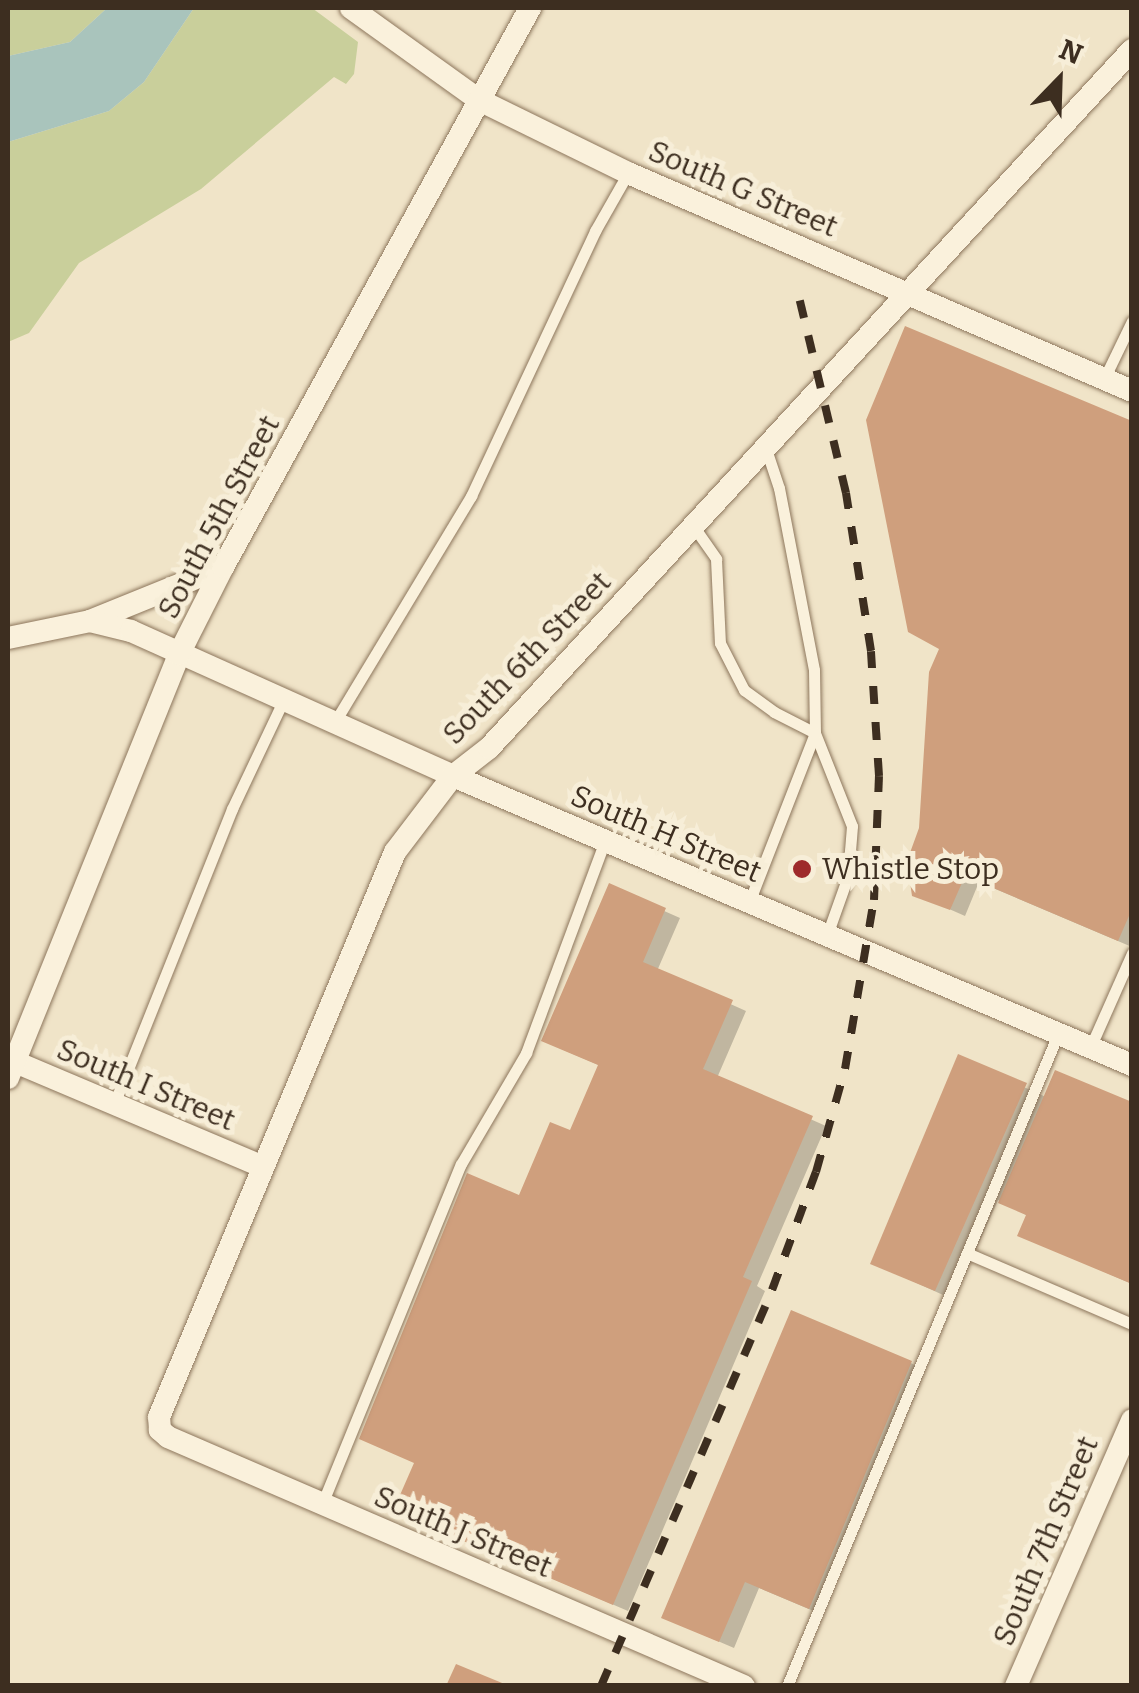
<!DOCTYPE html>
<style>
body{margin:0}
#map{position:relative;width:1139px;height:1693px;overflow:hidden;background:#f0e4c8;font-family:Bitter,serif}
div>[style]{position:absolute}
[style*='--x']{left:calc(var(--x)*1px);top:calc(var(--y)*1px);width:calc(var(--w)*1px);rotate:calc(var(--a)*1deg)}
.green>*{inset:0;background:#c9cf9b}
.water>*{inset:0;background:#a9c4bc}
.shadow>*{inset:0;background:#0003}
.building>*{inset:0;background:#cf9f7d}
.roads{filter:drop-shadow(0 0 2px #8d765c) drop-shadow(0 0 2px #8d765c)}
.lane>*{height:11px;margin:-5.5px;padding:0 5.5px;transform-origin:5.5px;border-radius:5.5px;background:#faf1dc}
.street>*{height:22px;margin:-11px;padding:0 11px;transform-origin:11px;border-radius:11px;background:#faf1dc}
.rail>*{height:8px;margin-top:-4px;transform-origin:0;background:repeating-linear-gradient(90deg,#3d2e20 0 18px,transparent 0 36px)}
.dots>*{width:28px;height:28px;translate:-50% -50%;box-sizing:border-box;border:5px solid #f7eed8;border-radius:50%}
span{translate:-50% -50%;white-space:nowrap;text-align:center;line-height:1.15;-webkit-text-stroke:10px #f7eed8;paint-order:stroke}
.street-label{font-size:30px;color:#3d2e20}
.poi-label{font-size:30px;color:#3d2e20}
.left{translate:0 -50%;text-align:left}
.frame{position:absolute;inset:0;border:10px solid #3d2e20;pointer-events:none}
.north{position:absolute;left:1009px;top:30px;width:100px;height:100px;-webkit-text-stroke:8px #f7eed8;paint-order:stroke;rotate:23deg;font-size:28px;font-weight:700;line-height:40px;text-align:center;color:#3d2e20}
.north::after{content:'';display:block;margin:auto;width:35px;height:45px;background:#3d2e20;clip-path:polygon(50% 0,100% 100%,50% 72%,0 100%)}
</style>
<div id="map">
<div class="green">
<i style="clip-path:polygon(8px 8px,107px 8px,70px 42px,8px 56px)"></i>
<i style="clip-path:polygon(194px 8px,312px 8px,358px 42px,354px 74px,346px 84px,334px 77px,201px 189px,79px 263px,29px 333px,8px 342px,8px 142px,109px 111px,144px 82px)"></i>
</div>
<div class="water">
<i style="clip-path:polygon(107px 8px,194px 8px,144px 82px,109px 111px,8px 142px,8px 56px,70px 42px)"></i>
</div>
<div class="shadow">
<i style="clip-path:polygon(1132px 424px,1132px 947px,979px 882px,965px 916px,915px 894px)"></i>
<i style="clip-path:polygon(610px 887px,680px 918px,657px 971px,746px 1011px,717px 1078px,826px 1126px,757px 1286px,765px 1291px,628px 1611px,411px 1518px,520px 1198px,572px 1134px,601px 1066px,559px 1048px)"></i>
<i style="clip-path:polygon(959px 1058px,1046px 1097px,1132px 1105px,1132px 1284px,1020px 1235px,1028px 1216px,998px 1200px,954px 1300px,873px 1263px)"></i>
<i style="clip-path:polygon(911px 1363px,925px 1371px,823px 1615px,759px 1588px,734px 1648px,678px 1624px)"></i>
</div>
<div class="building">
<i style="clip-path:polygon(905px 326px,1132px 421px,1132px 909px,1118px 941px,965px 876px,950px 910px,912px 896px,907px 861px,919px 828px,929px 672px,939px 649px,908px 632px,866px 420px)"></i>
<i style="clip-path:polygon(609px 883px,666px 908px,643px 962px,733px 1000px,703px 1069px,813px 1116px,743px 1277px,752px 1281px,613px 1605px,393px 1511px,414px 1463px,359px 1439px,467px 1173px,519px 1195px,550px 1122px,570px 1130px,598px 1065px,541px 1041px)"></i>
<i style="clip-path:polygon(958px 1054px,1027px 1083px,935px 1291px,870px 1264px)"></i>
<i style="clip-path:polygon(1055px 1070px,1132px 1102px,1132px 1284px,1017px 1236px,1026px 1215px,998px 1203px)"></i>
<i style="clip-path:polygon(791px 1310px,912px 1361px,809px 1609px,745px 1582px,719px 1642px,661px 1618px)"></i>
<i style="clip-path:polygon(456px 1664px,507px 1685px,507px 1686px,446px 1686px)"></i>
</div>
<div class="roads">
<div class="lane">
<i style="--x:1104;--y:379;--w:64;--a:-64.2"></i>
<i style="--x:766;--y:449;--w:41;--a:71.6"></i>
<i style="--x:779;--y:488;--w:185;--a:79.1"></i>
<i style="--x:814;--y:670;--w:63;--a:89.1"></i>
<i style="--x:815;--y:733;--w:100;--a:68.3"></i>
<i style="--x:852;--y:826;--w:50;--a:94.6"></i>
<i style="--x:848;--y:876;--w:63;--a:109.6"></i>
<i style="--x:694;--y:527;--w:39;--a:55"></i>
<i style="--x:716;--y:559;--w:84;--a:87.3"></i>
<i style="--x:720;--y:643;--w:53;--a:62.9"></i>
<i style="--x:744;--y:690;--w:37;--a:36"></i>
<i style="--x:774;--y:712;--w:46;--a:27.1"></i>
<i style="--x:815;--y:733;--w:181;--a:111.3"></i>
<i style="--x:336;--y:720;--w:262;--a:-58.9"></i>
<i style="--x:471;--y:496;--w:293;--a:-64.9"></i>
<i style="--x:595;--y:231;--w:67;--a:-60.4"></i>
<i style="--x:1090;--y:1048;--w:104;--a:-66.1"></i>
<i style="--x:114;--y:1104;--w:318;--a:-68.2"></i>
<i style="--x:232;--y:809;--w:122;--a:-64.7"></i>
<i style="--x:967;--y:1253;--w:180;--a:23.3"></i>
<i style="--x:322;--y:1504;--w:367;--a:-67.8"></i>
<i style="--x:461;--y:1164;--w:129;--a:-59.6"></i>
<i style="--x:526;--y:1053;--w:226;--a:-69.6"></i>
<i style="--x:787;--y:1686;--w:706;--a:-67.43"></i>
</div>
<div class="street">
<i style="--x:351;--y:8;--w:158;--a:35.7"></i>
<i style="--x:479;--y:100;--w:166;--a:26.1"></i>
<i style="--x:628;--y:173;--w:549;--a:23.39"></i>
<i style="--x:90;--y:621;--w:144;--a:-22.1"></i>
<i style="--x:8;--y:638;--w:84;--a:-11.7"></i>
<i style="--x:90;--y:621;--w:42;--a:13.7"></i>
<i style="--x:131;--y:631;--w:353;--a:24.2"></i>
<i style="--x:453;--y:776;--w:738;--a:23.06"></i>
<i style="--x:8;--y:1059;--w:275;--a:22.9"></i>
<i style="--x:8;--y:1078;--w:457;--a:-68"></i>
<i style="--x:179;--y:654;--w:97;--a:-63.2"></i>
<i style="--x:223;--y:567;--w:638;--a:-61.22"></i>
<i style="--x:744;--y:1686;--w:628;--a:-156.62"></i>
<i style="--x:168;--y:1437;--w:11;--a:-139"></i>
<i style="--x:160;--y:1430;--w:13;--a:-94"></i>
<i style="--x:159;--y:1417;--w:612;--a:-67.33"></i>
<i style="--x:395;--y:852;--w:96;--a:-52.7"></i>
<i style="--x:453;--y:776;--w:46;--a:-37.9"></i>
<i style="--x:489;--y:748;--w:949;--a:-47.35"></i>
<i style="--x:1016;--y:1686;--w:290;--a:-66.4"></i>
</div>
</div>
<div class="rail">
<i style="--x:601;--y:1686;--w:431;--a:-66.6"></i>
<i style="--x:772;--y:1290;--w:126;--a:-69.6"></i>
<i style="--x:816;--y:1172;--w:107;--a:-74.3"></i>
<i style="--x:845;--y:1069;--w:171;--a:-80.3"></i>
<i style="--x:874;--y:900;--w:124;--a:-87.7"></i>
<i style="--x:879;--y:776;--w:125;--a:-93.7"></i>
<i style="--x:871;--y:651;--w:160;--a:-99"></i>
<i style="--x:846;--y:493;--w:210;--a:-103.5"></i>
</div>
<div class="dots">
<i style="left:802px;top:869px;background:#9e2a2b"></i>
</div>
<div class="street-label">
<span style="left:743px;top:189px;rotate:23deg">South G Street</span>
<span style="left:219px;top:517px;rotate:-62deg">South 5th Street</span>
<span style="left:527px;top:658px;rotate:-46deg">South 6th Street</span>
<span style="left:666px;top:834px;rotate:23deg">South H Street</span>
<span style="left:146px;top:1085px;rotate:23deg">South I Street</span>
<span style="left:463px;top:1532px;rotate:23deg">South J Street</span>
<span style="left:1046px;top:1541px;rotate:-67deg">South 7th Street</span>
</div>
<div class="poi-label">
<span class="left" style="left:822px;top:869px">Whistle Stop</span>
</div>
<div class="frame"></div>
<div class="north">N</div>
</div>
